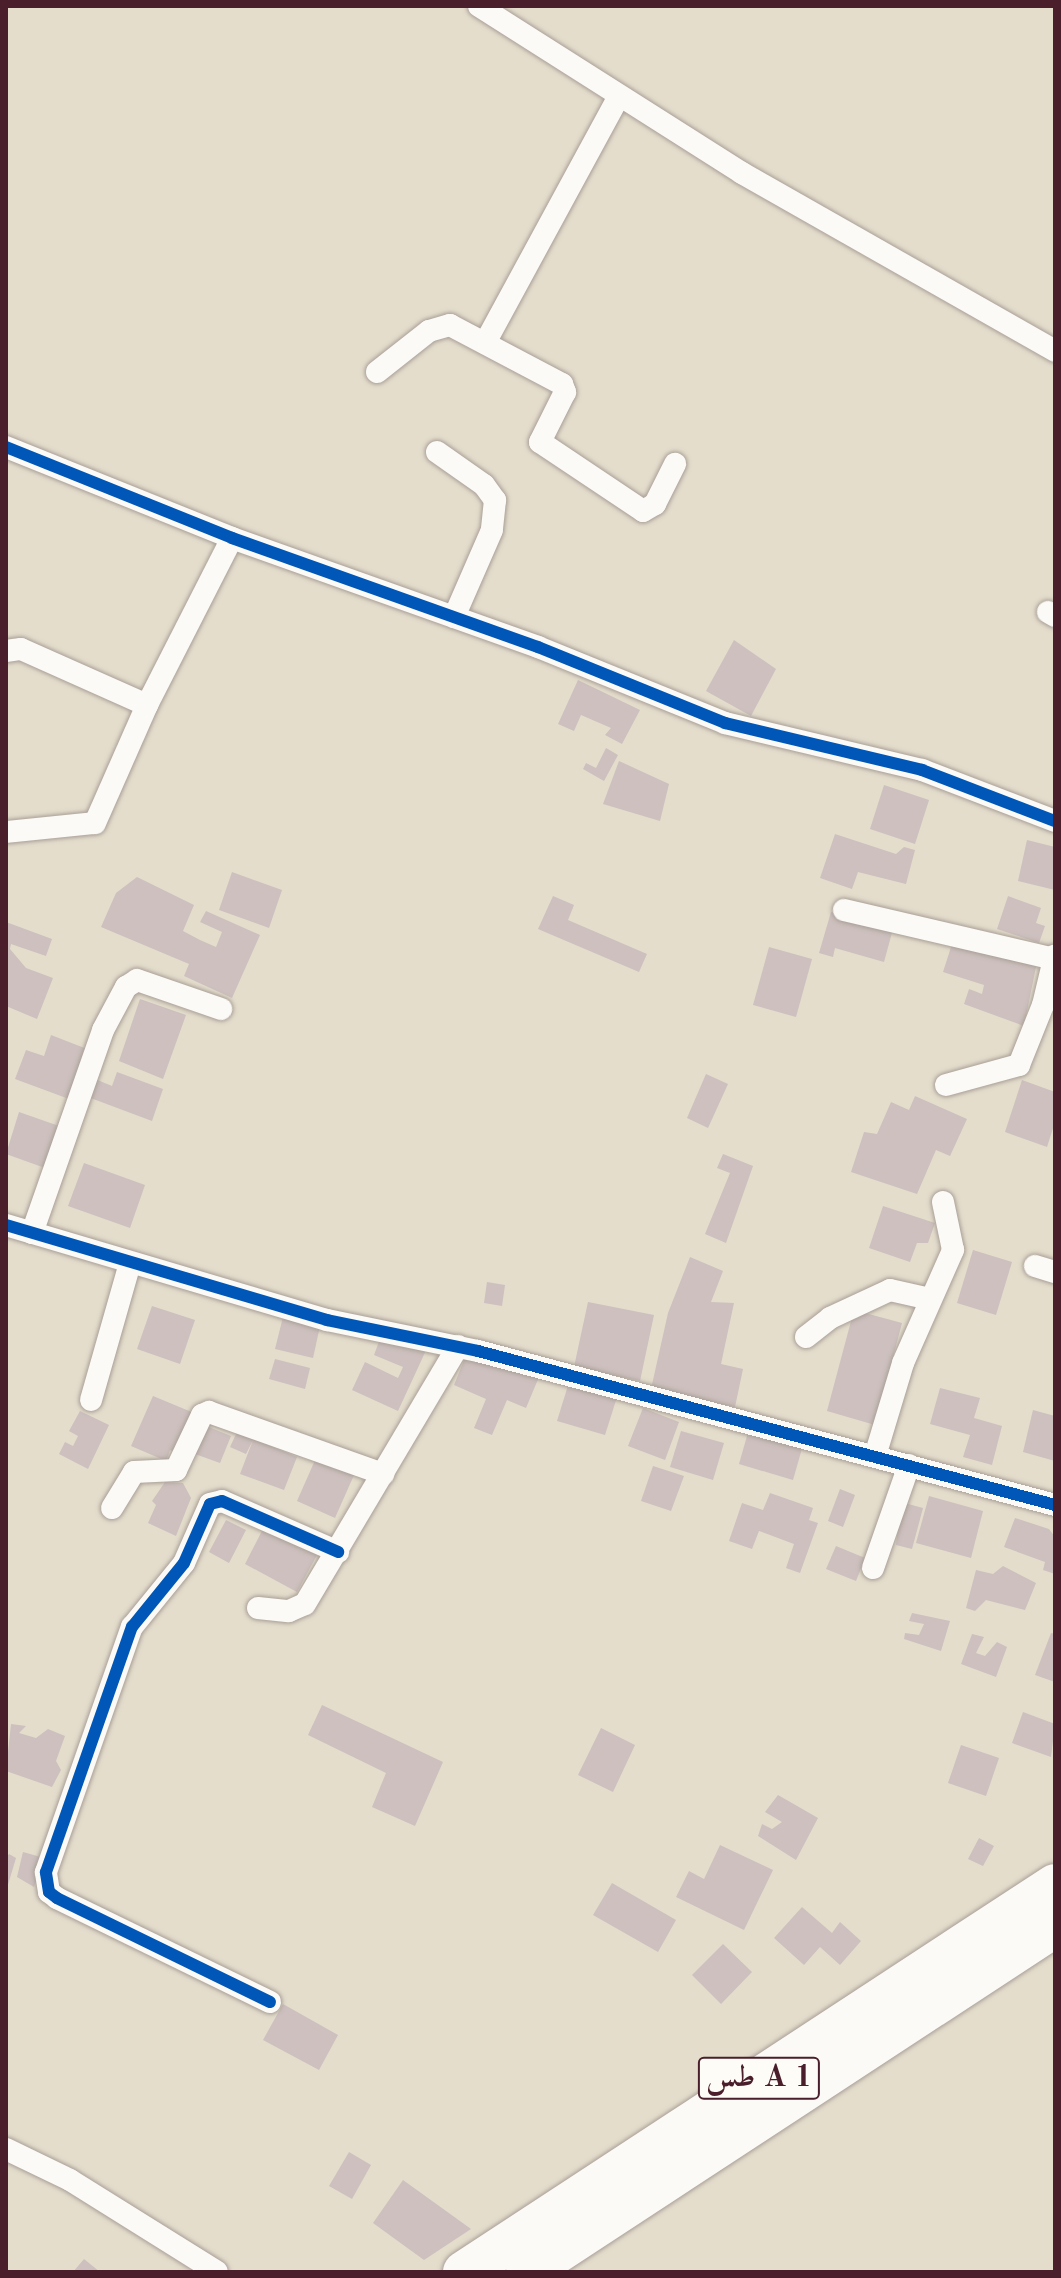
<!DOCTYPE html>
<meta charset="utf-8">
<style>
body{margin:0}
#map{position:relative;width:1061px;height:2278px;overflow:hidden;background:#e4ddcc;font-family:"Old Standard TT",Amiri,serif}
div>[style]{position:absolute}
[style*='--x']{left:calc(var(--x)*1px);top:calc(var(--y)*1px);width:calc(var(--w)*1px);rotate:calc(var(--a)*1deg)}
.building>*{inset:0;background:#cdc0be}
.roads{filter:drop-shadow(0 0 2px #a99f97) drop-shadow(0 0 2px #a99f97)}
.street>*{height:22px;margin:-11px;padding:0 11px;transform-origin:11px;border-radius:11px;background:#fbfaf7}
.highway>*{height:42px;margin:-21px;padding:0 21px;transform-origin:21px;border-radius:21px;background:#fbfaf7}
.cycleway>*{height:12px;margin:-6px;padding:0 6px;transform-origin:6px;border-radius:6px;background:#0057b8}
span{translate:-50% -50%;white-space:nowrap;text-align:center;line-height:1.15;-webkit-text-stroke:6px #fdfcf7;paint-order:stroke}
.shield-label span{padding:2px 6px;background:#fdfcf7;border:2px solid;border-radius:6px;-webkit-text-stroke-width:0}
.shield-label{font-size:30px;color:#4a1f2b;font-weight:700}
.frame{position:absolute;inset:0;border:8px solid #4a1f2b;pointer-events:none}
</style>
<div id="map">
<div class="building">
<i style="clip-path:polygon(734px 640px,776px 669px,751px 716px,706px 691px)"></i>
<i style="clip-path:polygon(578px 680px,640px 710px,622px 744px,605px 735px,611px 728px,581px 715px,574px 731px,558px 724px)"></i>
<i style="clip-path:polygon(606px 748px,618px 755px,604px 781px,583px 769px,586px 763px,596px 768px)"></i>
<i style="clip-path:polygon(619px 761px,669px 784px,660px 821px,603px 804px)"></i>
<i style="clip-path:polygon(884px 785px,929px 800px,915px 844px,870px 829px)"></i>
<i style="clip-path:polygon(835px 834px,896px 854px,904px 847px,915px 850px,906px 884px,858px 872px,852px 889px,820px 878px)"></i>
<i style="clip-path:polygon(1027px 840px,1055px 847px,1055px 890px,1018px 881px)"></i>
<i style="clip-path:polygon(232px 872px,282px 890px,269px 928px,219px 910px)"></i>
<i style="clip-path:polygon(137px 877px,194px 905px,183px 931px,200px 940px,216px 947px,222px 932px,200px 922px,206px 911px,260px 935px,232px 998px,184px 976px,189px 964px,101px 927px,116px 893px)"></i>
<i style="clip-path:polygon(553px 896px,574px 905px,568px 920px,647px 954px,639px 972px,538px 929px)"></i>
<i style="clip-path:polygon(1008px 896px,1041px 908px,1036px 923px,1045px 926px,1039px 943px,997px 929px)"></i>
<i style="clip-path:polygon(831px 912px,893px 929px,884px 962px,835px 948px,833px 957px,819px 953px)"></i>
<i style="clip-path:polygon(6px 922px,52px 939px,46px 956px,11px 944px,10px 949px,26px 968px,53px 978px,37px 1019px,6px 1006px)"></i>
<i style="clip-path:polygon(952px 944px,1037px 962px,1024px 1026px,964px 1004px,969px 989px,982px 994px,984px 985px,943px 972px)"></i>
<i style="clip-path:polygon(769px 947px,812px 959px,796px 1017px,753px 1005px)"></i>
<i style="clip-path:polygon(140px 999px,186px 1015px,163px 1079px,119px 1061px)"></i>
<i style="clip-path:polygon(51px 1035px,87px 1049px,69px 1099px,15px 1079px,26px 1050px,44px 1056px)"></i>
<i style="clip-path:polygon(117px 1072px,163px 1089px,152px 1121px,88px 1097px,95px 1079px,112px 1086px)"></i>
<i style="clip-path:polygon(706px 1074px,728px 1084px,708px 1128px,687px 1118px)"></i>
<i style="clip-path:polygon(1022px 1080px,1055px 1092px,1055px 1122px,1047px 1147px,1005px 1132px)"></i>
<i style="clip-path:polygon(915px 1096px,967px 1119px,950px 1156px,936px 1150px,917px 1194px,851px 1172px,864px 1132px,877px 1134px,891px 1102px,909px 1110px)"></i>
<i style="clip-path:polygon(19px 1112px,59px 1126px,45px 1168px,6px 1154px)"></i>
<i style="clip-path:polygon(723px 1154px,753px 1166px,726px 1243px,705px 1234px,730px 1173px,717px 1168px)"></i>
<i style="clip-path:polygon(84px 1163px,145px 1185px,130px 1228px,68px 1206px)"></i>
<i style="clip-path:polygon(883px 1206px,935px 1223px,928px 1243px,917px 1243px,910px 1262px,869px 1248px)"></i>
<i style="clip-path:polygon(973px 1250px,1012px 1262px,996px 1315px,957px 1303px)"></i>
<i style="clip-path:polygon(690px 1257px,723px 1271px,711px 1302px,734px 1303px,721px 1364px,743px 1369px,735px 1407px,651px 1389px,668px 1313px)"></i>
<i style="clip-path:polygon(487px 1282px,505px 1285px,502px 1306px,484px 1303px)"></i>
<i style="clip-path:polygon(588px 1302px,654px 1315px,640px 1381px,574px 1367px)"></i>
<i style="clip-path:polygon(152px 1306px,195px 1320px,180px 1364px,137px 1349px)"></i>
<i style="clip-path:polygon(854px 1310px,902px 1323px,875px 1425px,827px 1411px)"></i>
<i style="clip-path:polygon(283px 1317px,320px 1326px,313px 1358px,275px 1349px)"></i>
<i style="clip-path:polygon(384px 1328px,428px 1346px,398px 1411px,352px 1390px,365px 1362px,398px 1378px,403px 1367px,374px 1355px)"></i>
<i style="clip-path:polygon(469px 1348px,539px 1377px,526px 1408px,507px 1400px,492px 1435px,474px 1428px,486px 1399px,454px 1385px)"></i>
<i style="clip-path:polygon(275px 1359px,310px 1368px,305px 1389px,269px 1379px)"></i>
<i style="clip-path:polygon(570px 1379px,618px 1394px,605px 1435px,557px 1421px)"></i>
<i style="clip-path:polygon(940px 1388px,980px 1398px,974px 1418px,1002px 1426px,992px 1465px,963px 1457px,970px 1435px,930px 1424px)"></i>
<i style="clip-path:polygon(153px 1396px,194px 1413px,177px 1453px,170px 1450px,166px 1461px,131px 1446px)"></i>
<i style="clip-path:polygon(643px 1408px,679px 1422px,665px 1460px,628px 1446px)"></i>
<i style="clip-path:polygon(1033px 1410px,1055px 1416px,1055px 1461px,1023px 1452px)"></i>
<i style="clip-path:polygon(80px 1411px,109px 1425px,88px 1469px,59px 1454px,65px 1442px,73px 1446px,78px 1436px,69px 1431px)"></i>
<i style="clip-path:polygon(751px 1422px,805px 1438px,793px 1480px,739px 1464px)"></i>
<i style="clip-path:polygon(206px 1426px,231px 1436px,220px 1463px,195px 1454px)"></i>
<i style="clip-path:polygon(681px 1431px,724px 1443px,713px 1480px,670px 1467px)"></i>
<i style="clip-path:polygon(237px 1432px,297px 1457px,284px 1490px,240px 1474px,253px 1440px,246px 1454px,230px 1447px)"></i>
<i style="clip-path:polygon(316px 1458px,354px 1475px,335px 1518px,297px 1501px)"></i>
<i style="clip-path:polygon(653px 1466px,684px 1476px,671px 1511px,641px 1501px)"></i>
<i style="clip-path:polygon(165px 1482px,183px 1483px,191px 1498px,176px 1536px,148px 1523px,156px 1505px,152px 1501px)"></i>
<i style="clip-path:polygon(840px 1489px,855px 1495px,843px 1527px,828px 1521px)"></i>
<i style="clip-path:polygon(770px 1493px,813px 1508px,809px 1520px,818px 1523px,800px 1573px,786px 1568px,794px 1544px,759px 1531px,752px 1549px,729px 1541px,742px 1503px,763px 1510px)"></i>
<i style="clip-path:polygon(929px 1496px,983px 1511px,971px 1558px,916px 1543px)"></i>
<i style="clip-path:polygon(901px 1502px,923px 1508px,912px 1549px,896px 1545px)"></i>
<i style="clip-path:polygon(1015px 1518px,1049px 1529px,1055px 1537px,1055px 1574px,1043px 1570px,1045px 1562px,1004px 1547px)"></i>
<i style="clip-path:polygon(226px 1520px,246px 1530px,229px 1563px,209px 1552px)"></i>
<i style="clip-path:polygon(264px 1527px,317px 1555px,297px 1592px,245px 1564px)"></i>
<i style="clip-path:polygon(836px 1546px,865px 1558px,856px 1581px,826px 1569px)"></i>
<i style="clip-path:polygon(1003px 1566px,1036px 1583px,1025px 1610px,986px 1600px,975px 1611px,966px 1608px,976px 1570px,993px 1574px)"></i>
<i style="clip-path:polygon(912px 1613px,950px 1621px,941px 1651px,904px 1639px,905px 1633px,919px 1635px,924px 1624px,909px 1621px)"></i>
<i style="clip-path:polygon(1051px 1633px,1055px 1634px,1055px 1682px,1035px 1675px)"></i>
<i style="clip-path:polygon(972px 1634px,984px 1637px,976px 1653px,985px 1656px,997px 1642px,1007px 1647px,996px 1677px,961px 1664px)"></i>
<i style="clip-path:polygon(322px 1705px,443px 1762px,415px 1826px,372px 1807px,386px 1773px,308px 1735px)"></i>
<i style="clip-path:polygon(1023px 1712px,1055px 1724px,1051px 1757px,1012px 1743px)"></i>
<i style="clip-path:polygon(11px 1724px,26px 1726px,19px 1733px,36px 1738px,48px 1729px,65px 1736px,56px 1761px,61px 1770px,52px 1787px,6px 1771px)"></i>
<i style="clip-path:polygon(601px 1728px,635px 1745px,613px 1792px,578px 1775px)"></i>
<i style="clip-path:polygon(961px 1745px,999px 1758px,986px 1796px,948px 1783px)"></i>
<i style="clip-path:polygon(778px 1795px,818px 1818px,796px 1860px,758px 1836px,762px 1824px,772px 1829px,782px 1822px,765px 1812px)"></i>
<i style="clip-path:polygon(979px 1838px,994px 1846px,983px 1866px,968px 1859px)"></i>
<i style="clip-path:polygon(720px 1845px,773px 1870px,744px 1930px,676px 1897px,689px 1871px,704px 1879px)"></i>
<i style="clip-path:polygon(23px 1852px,44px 1858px,34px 1887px,17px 1877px)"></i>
<i style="clip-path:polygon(9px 1854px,16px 1858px,7px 1888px,6px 1858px)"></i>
<i style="clip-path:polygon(612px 1883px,676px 1920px,658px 1952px,593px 1915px)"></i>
<i style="clip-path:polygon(802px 1907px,832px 1933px,840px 1922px,861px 1941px,840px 1965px,820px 1947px,804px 1965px,774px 1938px)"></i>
<i style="clip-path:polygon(723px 1944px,752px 1972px,721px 2004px,692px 1975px)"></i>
<i style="clip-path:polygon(283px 2004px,338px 2035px,319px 2070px,263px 2040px)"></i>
<i style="clip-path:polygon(349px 2152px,371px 2165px,352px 2199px,329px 2186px)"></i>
<i style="clip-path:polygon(403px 2180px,471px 2229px,424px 2260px,373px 2223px)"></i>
<i style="clip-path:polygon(84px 2259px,100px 2272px,73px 2272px)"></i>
</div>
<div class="roads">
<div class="street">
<i style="--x:479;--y:6;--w:312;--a:32.4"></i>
<i style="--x:742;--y:173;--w:360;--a:29.6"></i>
<i style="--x:485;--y:343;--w:281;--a:-61.5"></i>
<i style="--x:377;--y:372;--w:66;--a:-38.3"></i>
<i style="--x:429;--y:331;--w:22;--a:-16"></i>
<i style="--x:450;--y:325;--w:127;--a:27.8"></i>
<i style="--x:562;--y:384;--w:9;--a:69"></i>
<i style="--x:565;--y:392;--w:56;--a:116.6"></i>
<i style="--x:540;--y:442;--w:124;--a:33.8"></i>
<i style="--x:643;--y:511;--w:14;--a:-30"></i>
<i style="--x:655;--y:504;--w:45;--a:-63.4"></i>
<i style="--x:6;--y:447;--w:244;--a:21.9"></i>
<i style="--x:232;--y:538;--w:325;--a:19.6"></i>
<i style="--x:538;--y:647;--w:202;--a:22.1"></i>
<i style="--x:725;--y:723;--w:203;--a:13.4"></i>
<i style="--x:922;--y:770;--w:142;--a:21"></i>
<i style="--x:437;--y:452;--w:57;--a:35.1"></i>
<i style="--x:484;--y:485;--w:19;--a:54"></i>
<i style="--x:495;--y:500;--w:30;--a:96"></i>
<i style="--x:492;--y:530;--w:95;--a:113.6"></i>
<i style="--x:1048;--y:612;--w:8;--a:30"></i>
<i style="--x:6;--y:651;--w:15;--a:-8"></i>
<i style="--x:21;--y:649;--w:138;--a:24"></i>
<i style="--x:6;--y:832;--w:89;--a:-5.8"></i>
<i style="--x:95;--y:823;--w:129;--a:-66.2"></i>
<i style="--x:147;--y:705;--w:187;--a:-63"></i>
<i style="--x:844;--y:910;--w:216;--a:13.1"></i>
<i style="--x:946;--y:1085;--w:76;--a:-15.3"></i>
<i style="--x:1019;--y:1065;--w:65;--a:-68.2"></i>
<i style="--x:1043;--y:1005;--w:51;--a:-76.5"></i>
<i style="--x:6;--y:1225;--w:335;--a:16.5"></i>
<i style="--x:327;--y:1320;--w:154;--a:11.6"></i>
<i style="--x:478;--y:1351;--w:597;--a:14.94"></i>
<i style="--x:32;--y:1233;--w:215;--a:-70.7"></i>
<i style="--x:103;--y:1030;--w:49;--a:-61.9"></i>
<i style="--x:126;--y:987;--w:13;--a:-32"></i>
<i style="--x:137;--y:980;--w:89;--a:19"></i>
<i style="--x:1035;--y:1266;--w:21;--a:17"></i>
<i style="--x:806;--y:1337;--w:31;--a:-38"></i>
<i style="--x:830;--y:1318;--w:66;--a:-25"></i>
<i style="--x:890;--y:1290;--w:41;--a:12.7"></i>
<i style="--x:91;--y:1400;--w:142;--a:-74.1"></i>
<i style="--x:875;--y:1456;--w:97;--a:-73.2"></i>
<i style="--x:903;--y:1363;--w:124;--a:-66.1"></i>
<i style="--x:953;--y:1250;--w:49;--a:-101.8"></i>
<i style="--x:112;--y:1508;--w:42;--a:-58.6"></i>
<i style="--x:134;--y:1472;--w:42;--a:-2.7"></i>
<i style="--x:176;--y:1470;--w:61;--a:-64.7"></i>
<i style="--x:202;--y:1415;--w:8;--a:-23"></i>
<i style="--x:209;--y:1412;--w:185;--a:19.6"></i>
<i style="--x:873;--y:1568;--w:109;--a:-70.7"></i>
<i style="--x:258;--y:1608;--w:31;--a:6"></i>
<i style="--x:289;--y:1611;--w:17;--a:-24"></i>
<i style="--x:305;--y:1604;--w:300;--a:-59.3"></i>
<i style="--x:270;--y:2002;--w:237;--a:-154"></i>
<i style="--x:57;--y:1898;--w:10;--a:-143"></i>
<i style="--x:49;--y:1892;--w:20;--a:-99"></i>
<i style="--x:46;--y:1872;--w:260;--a:-70.7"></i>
<i style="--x:132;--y:1627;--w:82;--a:-50.9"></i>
<i style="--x:184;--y:1563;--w:64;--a:-66.2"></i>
<i style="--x:210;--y:1504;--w:12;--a:-14"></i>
<i style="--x:222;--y:1501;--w:127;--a:23.7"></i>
<i style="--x:6;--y:2149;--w:71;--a:25.8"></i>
<i style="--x:70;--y:2180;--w:173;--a:32"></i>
</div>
<div class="highway">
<i style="--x:464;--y:2272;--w:706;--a:-33.22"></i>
<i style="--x:527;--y:2272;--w:631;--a:-33.24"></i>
</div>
</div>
<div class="cycleway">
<i style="--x:6;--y:447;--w:244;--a:21.9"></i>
<i style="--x:232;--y:538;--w:325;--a:19.6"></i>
<i style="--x:538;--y:647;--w:202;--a:22.1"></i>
<i style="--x:725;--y:723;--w:203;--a:13.4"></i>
<i style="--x:922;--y:770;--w:142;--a:21"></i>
<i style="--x:6;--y:1225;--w:335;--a:16.5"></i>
<i style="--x:327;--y:1320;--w:154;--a:11.6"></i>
<i style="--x:478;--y:1351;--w:597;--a:14.94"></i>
<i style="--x:270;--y:2002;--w:237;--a:-154"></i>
<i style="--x:57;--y:1898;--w:10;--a:-143"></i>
<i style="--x:49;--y:1892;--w:20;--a:-99"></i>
<i style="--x:46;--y:1872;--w:260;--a:-70.7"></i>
<i style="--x:132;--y:1627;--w:82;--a:-50.9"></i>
<i style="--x:184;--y:1563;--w:64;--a:-66.2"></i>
<i style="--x:210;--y:1504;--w:12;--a:-14"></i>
<i style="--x:222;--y:1501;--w:127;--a:23.7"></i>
</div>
<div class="shield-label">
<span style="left:759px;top:2078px">طس A 1</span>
</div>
<div class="frame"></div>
</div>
